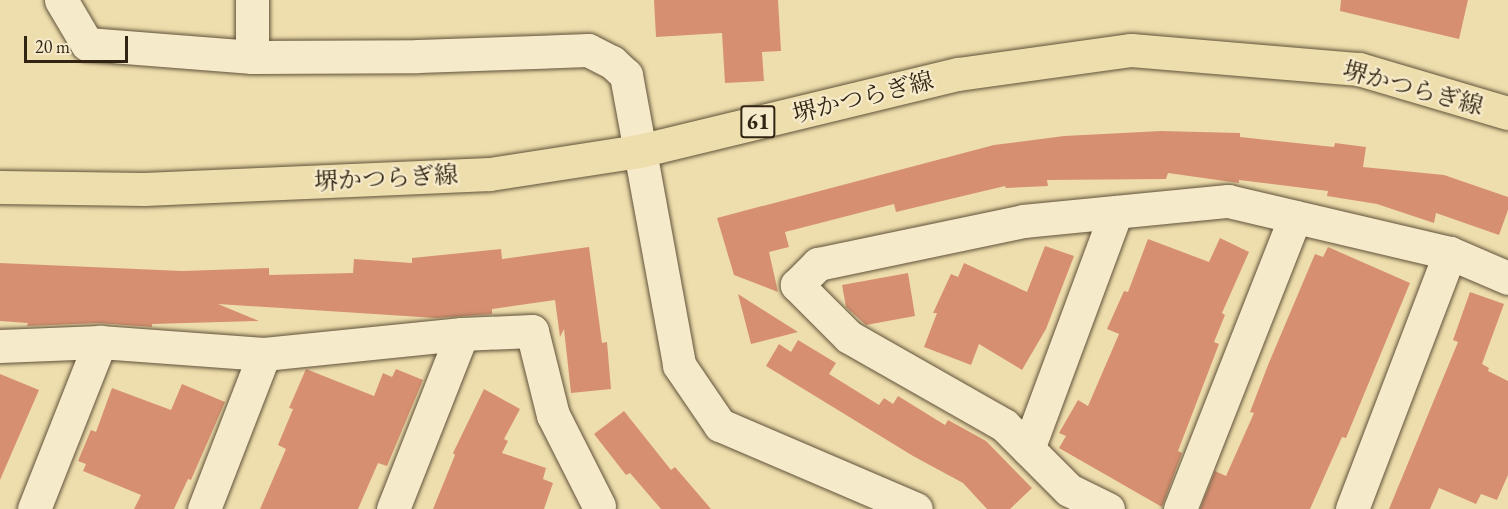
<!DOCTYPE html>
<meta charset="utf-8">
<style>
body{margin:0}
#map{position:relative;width:1508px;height:509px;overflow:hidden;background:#efdead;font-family:"EB Garamond","Noto Serif JP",serif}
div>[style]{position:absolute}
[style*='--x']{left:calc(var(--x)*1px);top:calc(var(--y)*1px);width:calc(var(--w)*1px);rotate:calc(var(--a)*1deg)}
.building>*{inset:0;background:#d69071}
.roads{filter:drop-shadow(0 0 2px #60523a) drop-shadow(0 0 2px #60523a)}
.minor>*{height:33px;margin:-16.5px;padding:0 16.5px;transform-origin:16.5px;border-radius:16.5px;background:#f5eaca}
.major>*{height:33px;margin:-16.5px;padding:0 16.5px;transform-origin:16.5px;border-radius:16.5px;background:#efdead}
span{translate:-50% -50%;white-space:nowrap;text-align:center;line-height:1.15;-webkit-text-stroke:4.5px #f5eaca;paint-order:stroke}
.shield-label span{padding:2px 4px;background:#f5eaca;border:2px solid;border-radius:4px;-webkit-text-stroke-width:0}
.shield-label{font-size:22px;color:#312413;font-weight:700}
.street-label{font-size:24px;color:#312413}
.scale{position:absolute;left:24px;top:36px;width:104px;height:27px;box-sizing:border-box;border:3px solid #312413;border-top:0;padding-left:8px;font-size:18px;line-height:21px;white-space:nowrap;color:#312413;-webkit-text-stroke:4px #f5eaca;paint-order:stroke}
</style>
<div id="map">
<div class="building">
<i style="clip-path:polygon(654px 0,778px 0,781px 51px,762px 52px,764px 81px,725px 83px,722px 33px,656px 37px)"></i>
<i style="clip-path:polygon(1341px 0,1468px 0,1459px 39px,1340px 11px)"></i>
<i style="clip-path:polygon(1161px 131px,1240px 133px,1240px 137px,1334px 147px,1335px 143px,1366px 147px,1363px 167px,1444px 175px,1508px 197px,1508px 210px,1499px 235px,1436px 213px,1434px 223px,1377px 204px,1327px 196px,1328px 191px,1239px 180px,1239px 183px,1168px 173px,1166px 179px,1047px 180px,1048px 186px,1006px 188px,1005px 186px,896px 212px,894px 204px,785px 232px,789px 247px,769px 252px,778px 292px,734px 275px,717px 218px,994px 145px,1064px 136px)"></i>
<i style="clip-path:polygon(1220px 238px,1249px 252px,1222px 313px,1225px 315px,1214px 342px,1219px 344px,1178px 451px,1182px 453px,1162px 507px,1059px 448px,1066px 436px,1059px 433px,1078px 400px,1088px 406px,1119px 334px,1107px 329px,1124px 291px,1128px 292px,1148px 239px,1209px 262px)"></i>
<i style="clip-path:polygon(1045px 246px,1074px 256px,1046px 329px,1022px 370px,979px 344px,971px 365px,924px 347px,937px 313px,933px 313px,951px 274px,958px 277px,964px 263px,1027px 292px)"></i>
<i style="clip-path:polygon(589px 247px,602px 343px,607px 342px,611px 389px,571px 393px,564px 329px,560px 337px,555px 300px,492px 309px,492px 314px,436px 318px,218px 304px,259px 321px,152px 324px,152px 327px,99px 323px,27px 326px,28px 323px,0 321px,0 263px,182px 271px,269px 268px,269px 275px,353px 273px,354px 259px,412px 263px,412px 258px,501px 249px,502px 259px)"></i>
<i style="clip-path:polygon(1328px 247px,1410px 283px,1346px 438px,1342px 437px,1310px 509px,1200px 509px,1215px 471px,1226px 476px,1254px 413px,1250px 412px,1268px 365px,1315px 254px,1323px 257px)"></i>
<i style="clip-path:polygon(908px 273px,915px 316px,866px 325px,846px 307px,842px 285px)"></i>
<i style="clip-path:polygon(1470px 292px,1504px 304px,1482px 364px,1489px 368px,1488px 371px,1508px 381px,1508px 475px,1497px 500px,1481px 494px,1476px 504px,1439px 488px,1430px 509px,1389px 509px,1458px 342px,1453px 340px)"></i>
<i style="clip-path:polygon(738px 294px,798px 332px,751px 344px)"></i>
<i style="clip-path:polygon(798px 340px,836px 363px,829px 374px,879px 405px,884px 398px,893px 404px,898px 396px,945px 425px,948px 420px,986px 441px,1032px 488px,1010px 509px,987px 509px,963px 483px,913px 456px,766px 366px,779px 344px,791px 352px)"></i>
<i style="clip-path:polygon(306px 369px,374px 396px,383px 373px,392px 377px,396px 369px,423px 380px,387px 466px,378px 463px,358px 509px,260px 509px,286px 449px,278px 445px,293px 409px,289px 408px)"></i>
<i style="clip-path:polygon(0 374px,39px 390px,0 480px)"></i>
<i style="clip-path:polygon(182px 384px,225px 402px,191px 480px,188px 479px,174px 509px,134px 509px,141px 495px,83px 471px,86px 464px,78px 461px,91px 430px,96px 432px,112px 388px,171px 410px)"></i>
<i style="clip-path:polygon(484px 389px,520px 409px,504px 439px,508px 441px,502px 453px,546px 468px,543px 479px,553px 483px,544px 509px,433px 509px,455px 455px,453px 453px)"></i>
<i style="clip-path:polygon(624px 411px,671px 470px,675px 467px,711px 509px,661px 509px,630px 473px,626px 475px,594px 434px)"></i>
</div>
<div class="roads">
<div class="minor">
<i style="--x:61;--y:0;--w:51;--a:59.4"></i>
<i style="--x:87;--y:44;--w:166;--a:4.5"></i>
<i style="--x:252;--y:57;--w:166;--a:-0.3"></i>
<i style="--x:418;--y:56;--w:170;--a:-2"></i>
<i style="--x:588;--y:50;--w:27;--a:27"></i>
<i style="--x:612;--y:62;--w:19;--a:43"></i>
<i style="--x:626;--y:75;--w:295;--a:79.6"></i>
<i style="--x:679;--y:365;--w:73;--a:55.7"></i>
<i style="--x:720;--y:425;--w:213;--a:23.2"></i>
<i style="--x:252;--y:0;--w:57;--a:90"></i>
<i style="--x:0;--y:346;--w:100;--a:-2.3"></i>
<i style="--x:100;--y:342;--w:164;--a:4.2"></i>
<i style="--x:264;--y:354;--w:199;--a:-5.8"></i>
<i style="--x:462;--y:334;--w:70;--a:-2.5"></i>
<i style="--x:532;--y:331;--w:87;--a:76"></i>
<i style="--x:553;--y:415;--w:102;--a:63.2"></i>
<i style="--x:1028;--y:449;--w:253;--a:-69.6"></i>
<i style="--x:34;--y:509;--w:180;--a:-68.4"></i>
<i style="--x:204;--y:509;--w:166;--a:-68.8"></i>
<i style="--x:393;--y:509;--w:188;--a:-68.5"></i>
<i style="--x:1108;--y:509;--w:43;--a:-154"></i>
<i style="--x:1069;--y:490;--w:92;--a:-135"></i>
<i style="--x:1004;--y:425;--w:178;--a:-150.4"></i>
<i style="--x:849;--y:337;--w:74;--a:-135"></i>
<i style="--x:797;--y:285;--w:30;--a:-45"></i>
<i style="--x:818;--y:264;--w:209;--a:-11.8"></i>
<i style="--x:1023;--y:221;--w:206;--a:-5.6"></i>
<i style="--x:1228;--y:201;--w:228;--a:13.2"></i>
<i style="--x:1450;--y:253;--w:63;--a:23.3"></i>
<i style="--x:1180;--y:509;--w:314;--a:-68.5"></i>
<i style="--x:1352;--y:509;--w:274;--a:-69.1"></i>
</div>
<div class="major">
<i style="--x:0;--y:187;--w:144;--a:0.8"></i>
<i style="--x:144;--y:189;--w:346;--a:-2.5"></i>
<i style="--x:490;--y:174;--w:151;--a:-8.8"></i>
<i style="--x:639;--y:151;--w:328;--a:-13.6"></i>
<i style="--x:958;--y:74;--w:175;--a:-7.9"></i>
<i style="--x:1131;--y:50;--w:229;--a:4.8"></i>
<i style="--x:1359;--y:69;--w:155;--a:16.5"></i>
</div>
</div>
<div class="shield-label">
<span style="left:758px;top:122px">61</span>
</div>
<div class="street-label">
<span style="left:1413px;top:88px;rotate:15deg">堺かつらぎ線</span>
<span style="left:863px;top:97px;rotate:-14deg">堺かつらぎ線</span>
<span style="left:386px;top:178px;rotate:-3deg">堺かつらぎ線</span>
</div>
<div class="scale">20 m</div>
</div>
